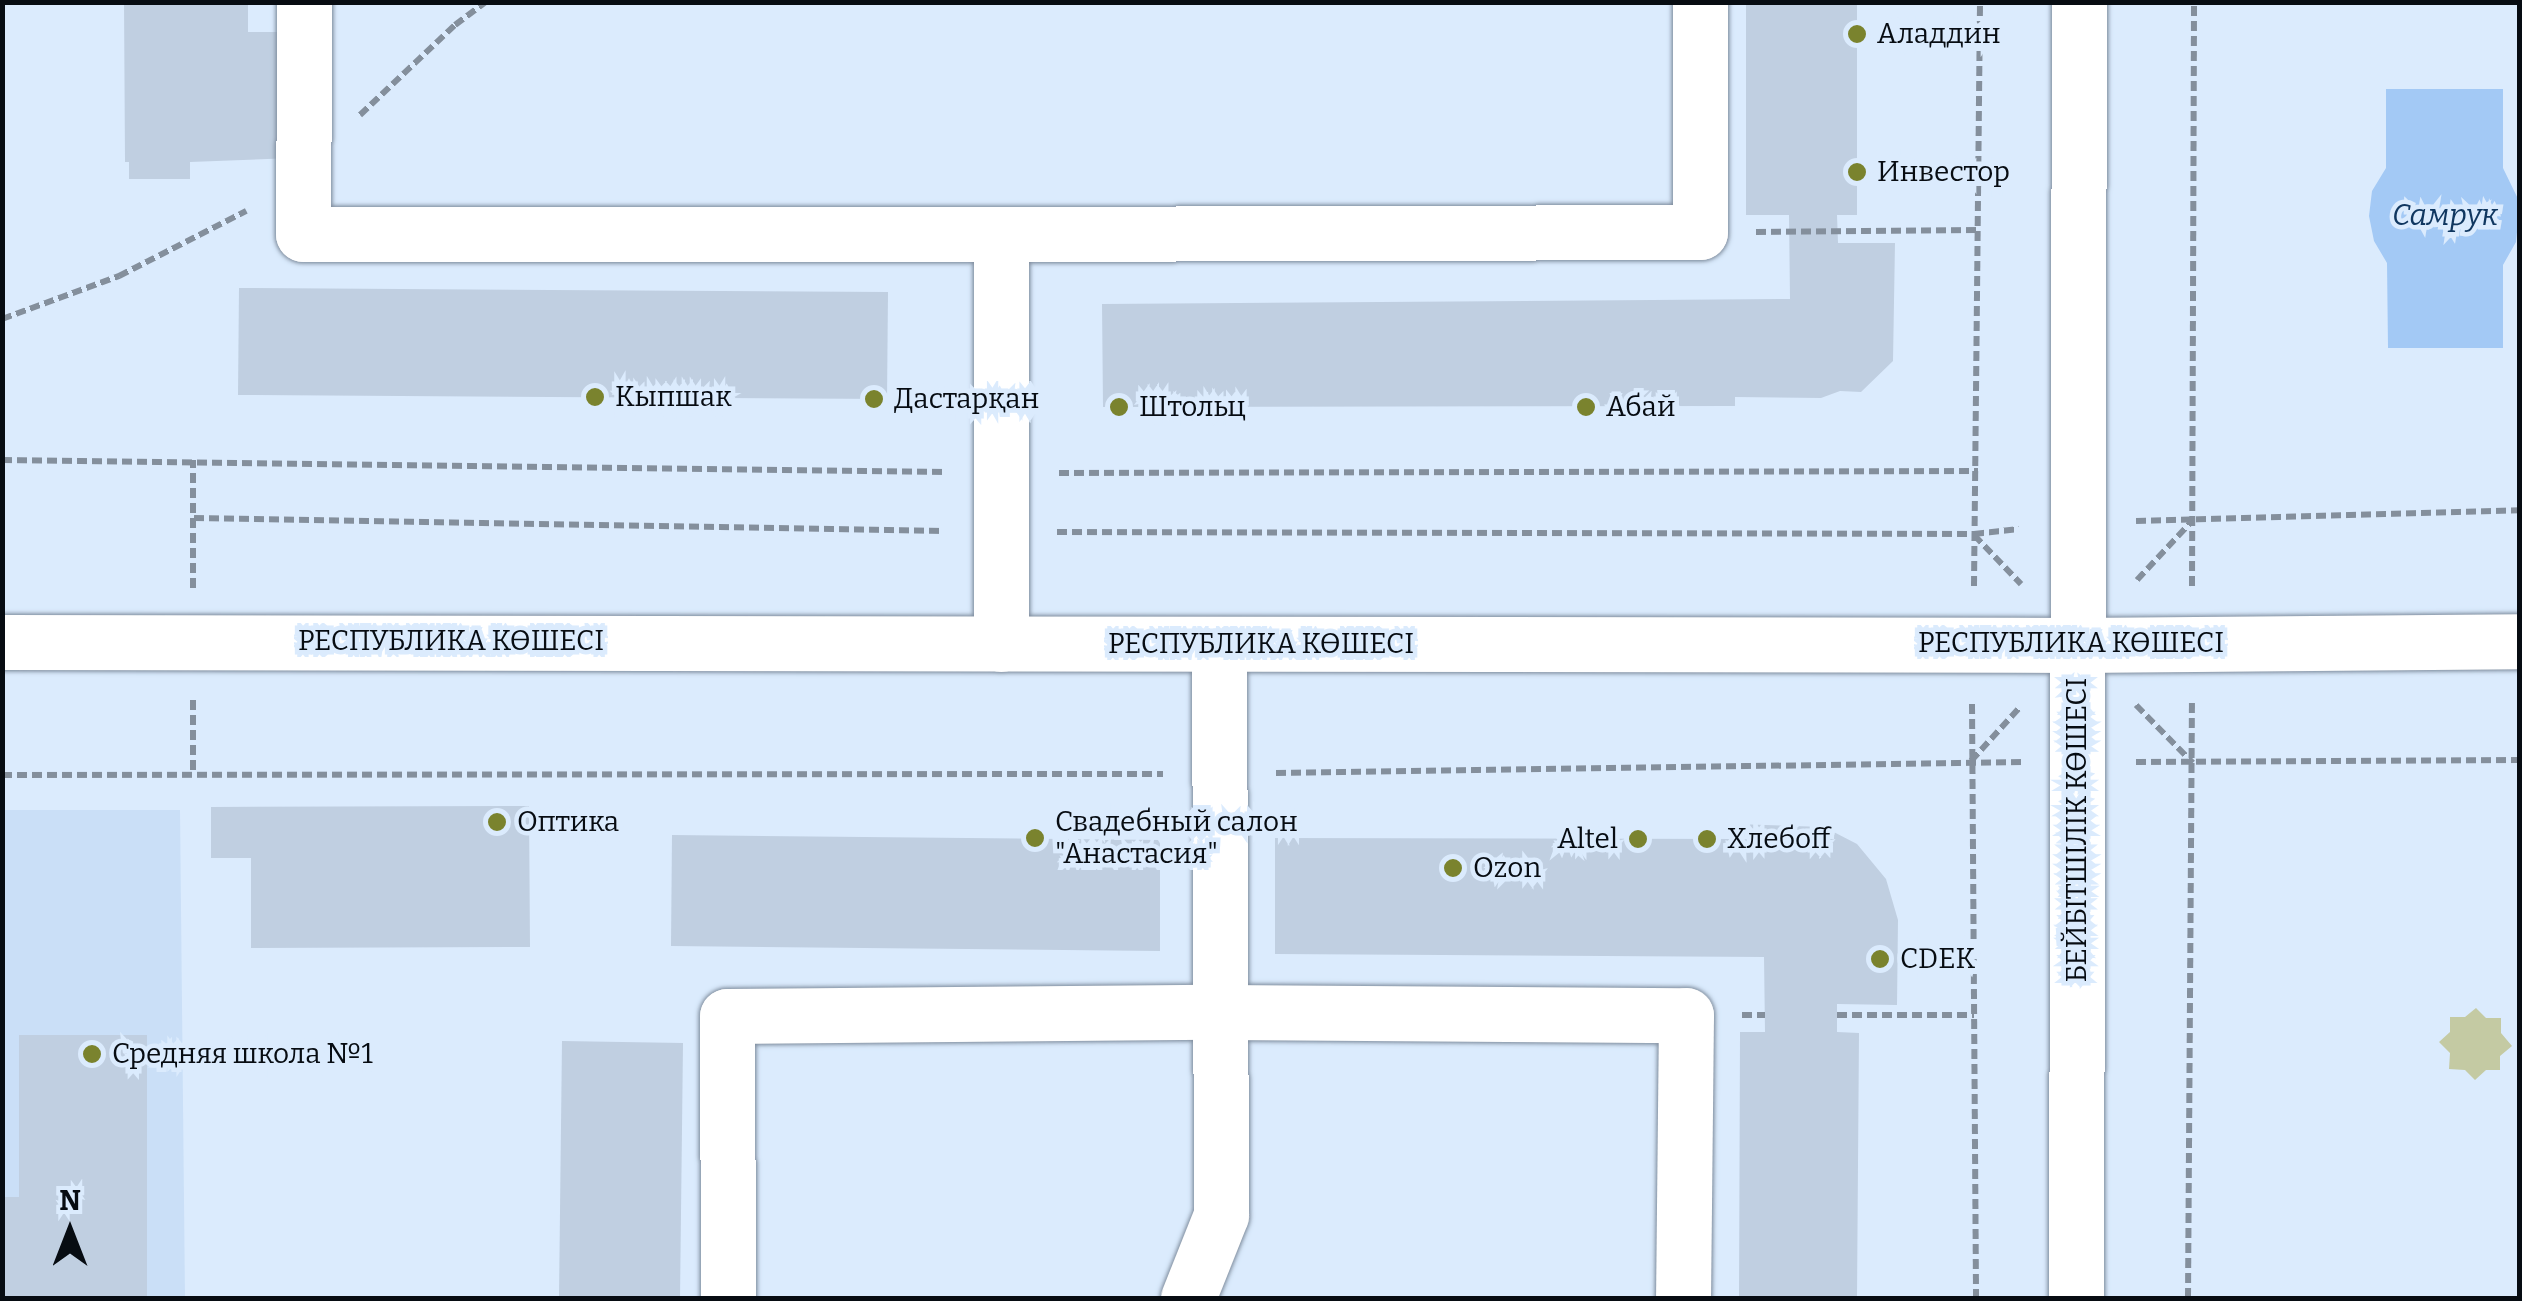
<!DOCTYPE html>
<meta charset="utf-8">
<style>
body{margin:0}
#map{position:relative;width:2522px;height:1301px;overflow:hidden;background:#dbebfd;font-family:Bitter,serif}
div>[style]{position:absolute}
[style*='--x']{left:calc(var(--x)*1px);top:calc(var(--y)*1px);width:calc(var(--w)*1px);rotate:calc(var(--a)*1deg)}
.built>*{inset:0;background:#cadff7}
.green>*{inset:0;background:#c4caa3}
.water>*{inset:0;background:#a3c9f5}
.building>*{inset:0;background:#c0cfe1}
.path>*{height:6px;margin-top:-3px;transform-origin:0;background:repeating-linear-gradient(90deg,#848f9c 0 10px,transparent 0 15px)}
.roads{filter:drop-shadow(0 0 2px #7f8d9e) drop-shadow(0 0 2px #7f8d9e)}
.minor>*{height:55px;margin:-27.5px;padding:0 27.5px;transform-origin:27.5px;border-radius:27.5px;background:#fff}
.tertiary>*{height:55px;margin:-27.5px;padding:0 27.5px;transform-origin:27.5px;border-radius:27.5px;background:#fff}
.dots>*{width:28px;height:28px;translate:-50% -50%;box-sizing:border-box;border:5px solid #dbebfd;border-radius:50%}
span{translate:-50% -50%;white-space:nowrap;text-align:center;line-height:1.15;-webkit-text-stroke:9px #dbebfd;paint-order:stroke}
.poi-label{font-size:28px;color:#070c12}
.left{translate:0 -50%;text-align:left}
.right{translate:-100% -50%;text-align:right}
.street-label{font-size:28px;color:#070c12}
.water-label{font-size:30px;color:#103760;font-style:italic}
.frame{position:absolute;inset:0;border:5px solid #070c12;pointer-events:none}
.north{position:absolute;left:20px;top:1181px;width:100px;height:100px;-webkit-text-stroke:8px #dbebfd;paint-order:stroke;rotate:0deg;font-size:28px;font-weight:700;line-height:40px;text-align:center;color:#070c12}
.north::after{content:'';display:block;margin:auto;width:35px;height:45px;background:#070c12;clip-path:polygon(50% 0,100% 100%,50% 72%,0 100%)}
</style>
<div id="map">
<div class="built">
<i style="clip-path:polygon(3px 810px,180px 810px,185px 1298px,3px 1298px)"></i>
</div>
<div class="green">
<i style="clip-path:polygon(2476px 1008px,2486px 1018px,2501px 1018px,2501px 1033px,2512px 1046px,2500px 1056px,2500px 1070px,2486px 1070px,2475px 1080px,2465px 1070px,2449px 1069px,2450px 1053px,2439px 1042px,2450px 1032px,2450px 1017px,2465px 1017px)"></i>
</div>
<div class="water">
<i style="clip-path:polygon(2386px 89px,2503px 89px,2503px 168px,2520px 203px,2516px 242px,2503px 265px,2503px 348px,2388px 348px,2387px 263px,2374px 241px,2369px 216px,2372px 191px,2386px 168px)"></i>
</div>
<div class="building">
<i style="clip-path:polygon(124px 2px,248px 2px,248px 32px,294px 32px,294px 158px,190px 162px,190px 179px,129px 179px,129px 162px,125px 162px)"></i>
<i style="clip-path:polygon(1746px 2px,1857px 2px,1857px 215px,1837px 215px,1838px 243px,1895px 243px,1893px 361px,1861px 392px,1840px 391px,1821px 398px,1735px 397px,1735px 406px,1103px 407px,1102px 304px,1790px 299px,1789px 215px,1746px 215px)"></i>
<i style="clip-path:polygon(239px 288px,888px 292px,887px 399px,238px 395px)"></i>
<i style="clip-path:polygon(529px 806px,530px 947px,251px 948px,251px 858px,211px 858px,211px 807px)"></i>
<i style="clip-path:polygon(1736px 824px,1824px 827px,1857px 844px,1886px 879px,1898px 920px,1897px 1005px,1837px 1004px,1837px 1032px,1859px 1033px,1857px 1298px,1739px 1298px,1740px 1032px,1765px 1032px,1764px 957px,1275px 954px,1275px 838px,1736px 839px)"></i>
<i style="clip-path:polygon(672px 835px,1160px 840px,1160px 951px,671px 946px)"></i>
<i style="clip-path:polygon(19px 1035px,147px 1035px,147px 1298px,2px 1298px,2px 1197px,19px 1197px)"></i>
<i style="clip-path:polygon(562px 1041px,683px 1043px,680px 1298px,559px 1298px)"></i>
</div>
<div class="path">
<i style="--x:360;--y:115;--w:131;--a:-43.5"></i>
<i style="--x:455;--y:25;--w:39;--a:-37"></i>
<i style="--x:1756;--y:232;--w:222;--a:-0.5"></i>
<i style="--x:2;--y:319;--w:125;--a:-20.2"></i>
<i style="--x:119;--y:276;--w:143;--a:-27.1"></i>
<i style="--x:2;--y:460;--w:945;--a:0.73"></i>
<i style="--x:1059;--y:473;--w:919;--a:-0.12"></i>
<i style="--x:194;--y:518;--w:750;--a:0.99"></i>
<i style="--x:2136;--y:521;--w:384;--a:-1.6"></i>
<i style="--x:1057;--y:532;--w:917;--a:0.12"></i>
<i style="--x:1974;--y:534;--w:45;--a:-6.3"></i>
<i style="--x:1974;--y:535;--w:68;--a:46.2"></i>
<i style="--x:2137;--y:580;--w:81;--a:-47"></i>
<i style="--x:1974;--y:586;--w:584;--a:-89.41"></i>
<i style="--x:2192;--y:586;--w:584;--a:-89.8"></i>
<i style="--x:193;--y:588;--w:128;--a:-90"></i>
<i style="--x:193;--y:700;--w:74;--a:90"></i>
<i style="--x:1972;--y:704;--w:594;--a:89.61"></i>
<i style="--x:2136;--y:705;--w:81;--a:45.5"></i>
<i style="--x:1971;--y:761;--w:73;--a:-47.8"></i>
<i style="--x:2136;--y:762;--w:384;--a:-0.3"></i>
<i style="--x:1276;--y:773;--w:747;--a:-0.84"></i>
<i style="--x:2;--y:775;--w:1161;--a:-0.05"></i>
<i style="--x:1742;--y:1015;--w:23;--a:0"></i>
<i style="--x:1837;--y:1015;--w:137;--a:0"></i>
<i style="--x:2188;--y:1298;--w:599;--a:-89.62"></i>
</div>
<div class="roads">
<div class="minor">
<i style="--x:304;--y:2;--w:232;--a:90.2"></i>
<i style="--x:303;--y:234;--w:698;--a:0"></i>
<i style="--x:1001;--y:234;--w:410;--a:90"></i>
<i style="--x:1001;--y:234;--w:699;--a:-0.16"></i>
<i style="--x:1700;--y:232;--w:230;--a:-90"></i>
<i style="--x:728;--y:1298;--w:282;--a:-90.2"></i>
<i style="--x:727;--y:1016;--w:494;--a:-0.5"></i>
<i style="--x:1221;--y:1012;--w:465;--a:0.4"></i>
<i style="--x:1686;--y:1015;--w:283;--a:90.6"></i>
<i style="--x:1188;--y:1298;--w:89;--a:-68.3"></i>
<i style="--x:1221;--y:1215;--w:571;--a:-90.2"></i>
</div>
<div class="tertiary">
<i style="--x:2;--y:642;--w:2075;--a:0.08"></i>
<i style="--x:2077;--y:645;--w:443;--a:-0.5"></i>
<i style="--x:2076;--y:1298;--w:1296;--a:-89.87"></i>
</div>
</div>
<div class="dots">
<i style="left:1857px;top:34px;background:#7a832e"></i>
<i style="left:1857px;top:172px;background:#7a832e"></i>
<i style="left:595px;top:397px;background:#7a832e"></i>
<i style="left:874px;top:399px;background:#7a832e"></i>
<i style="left:1119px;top:407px;background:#7a832e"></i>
<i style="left:1586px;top:407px;background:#7a832e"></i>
<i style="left:497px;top:822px;background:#7a832e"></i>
<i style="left:1035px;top:838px;background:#7a832e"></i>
<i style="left:1638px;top:839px;background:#7a832e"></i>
<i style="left:1707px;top:839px;background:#7a832e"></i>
<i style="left:1453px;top:868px;background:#7a832e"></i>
<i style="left:1880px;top:959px;background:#7a832e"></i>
<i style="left:92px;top:1054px;background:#7a832e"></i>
</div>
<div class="poi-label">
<span class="left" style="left:1877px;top:34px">Аладдин</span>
<span class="left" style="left:1877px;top:172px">Инвестор</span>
<span class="left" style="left:615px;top:397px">Кыпшак</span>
<span class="left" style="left:894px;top:399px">Дастарқан</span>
<span class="left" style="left:1139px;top:407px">Штольц</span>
<span class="left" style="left:1606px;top:407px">Абай</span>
<span class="left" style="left:517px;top:822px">Оптика</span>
<span class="left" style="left:1055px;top:838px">Свадебный салон<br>"Анастасия"</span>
<span class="right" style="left:1618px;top:839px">Altel</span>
<span class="left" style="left:1727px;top:839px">Хлебoff</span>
<span class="left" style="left:1473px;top:868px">Ozon</span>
<span class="left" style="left:1900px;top:959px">CDEK</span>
<span class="left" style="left:112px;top:1054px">Средняя школа №1</span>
</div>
<div class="street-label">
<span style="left:451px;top:641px">РЕСПУБЛИКА КӨШЕСІ</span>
<span style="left:2071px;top:643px">РЕСПУБЛИКА КӨШЕСІ</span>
<span style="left:1261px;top:644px">РЕСПУБЛИКА КӨШЕСІ</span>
<span style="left:2077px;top:830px;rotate:-90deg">БЕЙБІТШІЛІК КӨШЕСІ</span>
</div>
<div class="water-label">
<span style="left:2445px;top:215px">Самрук</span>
</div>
<div class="frame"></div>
<div class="north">N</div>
</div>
